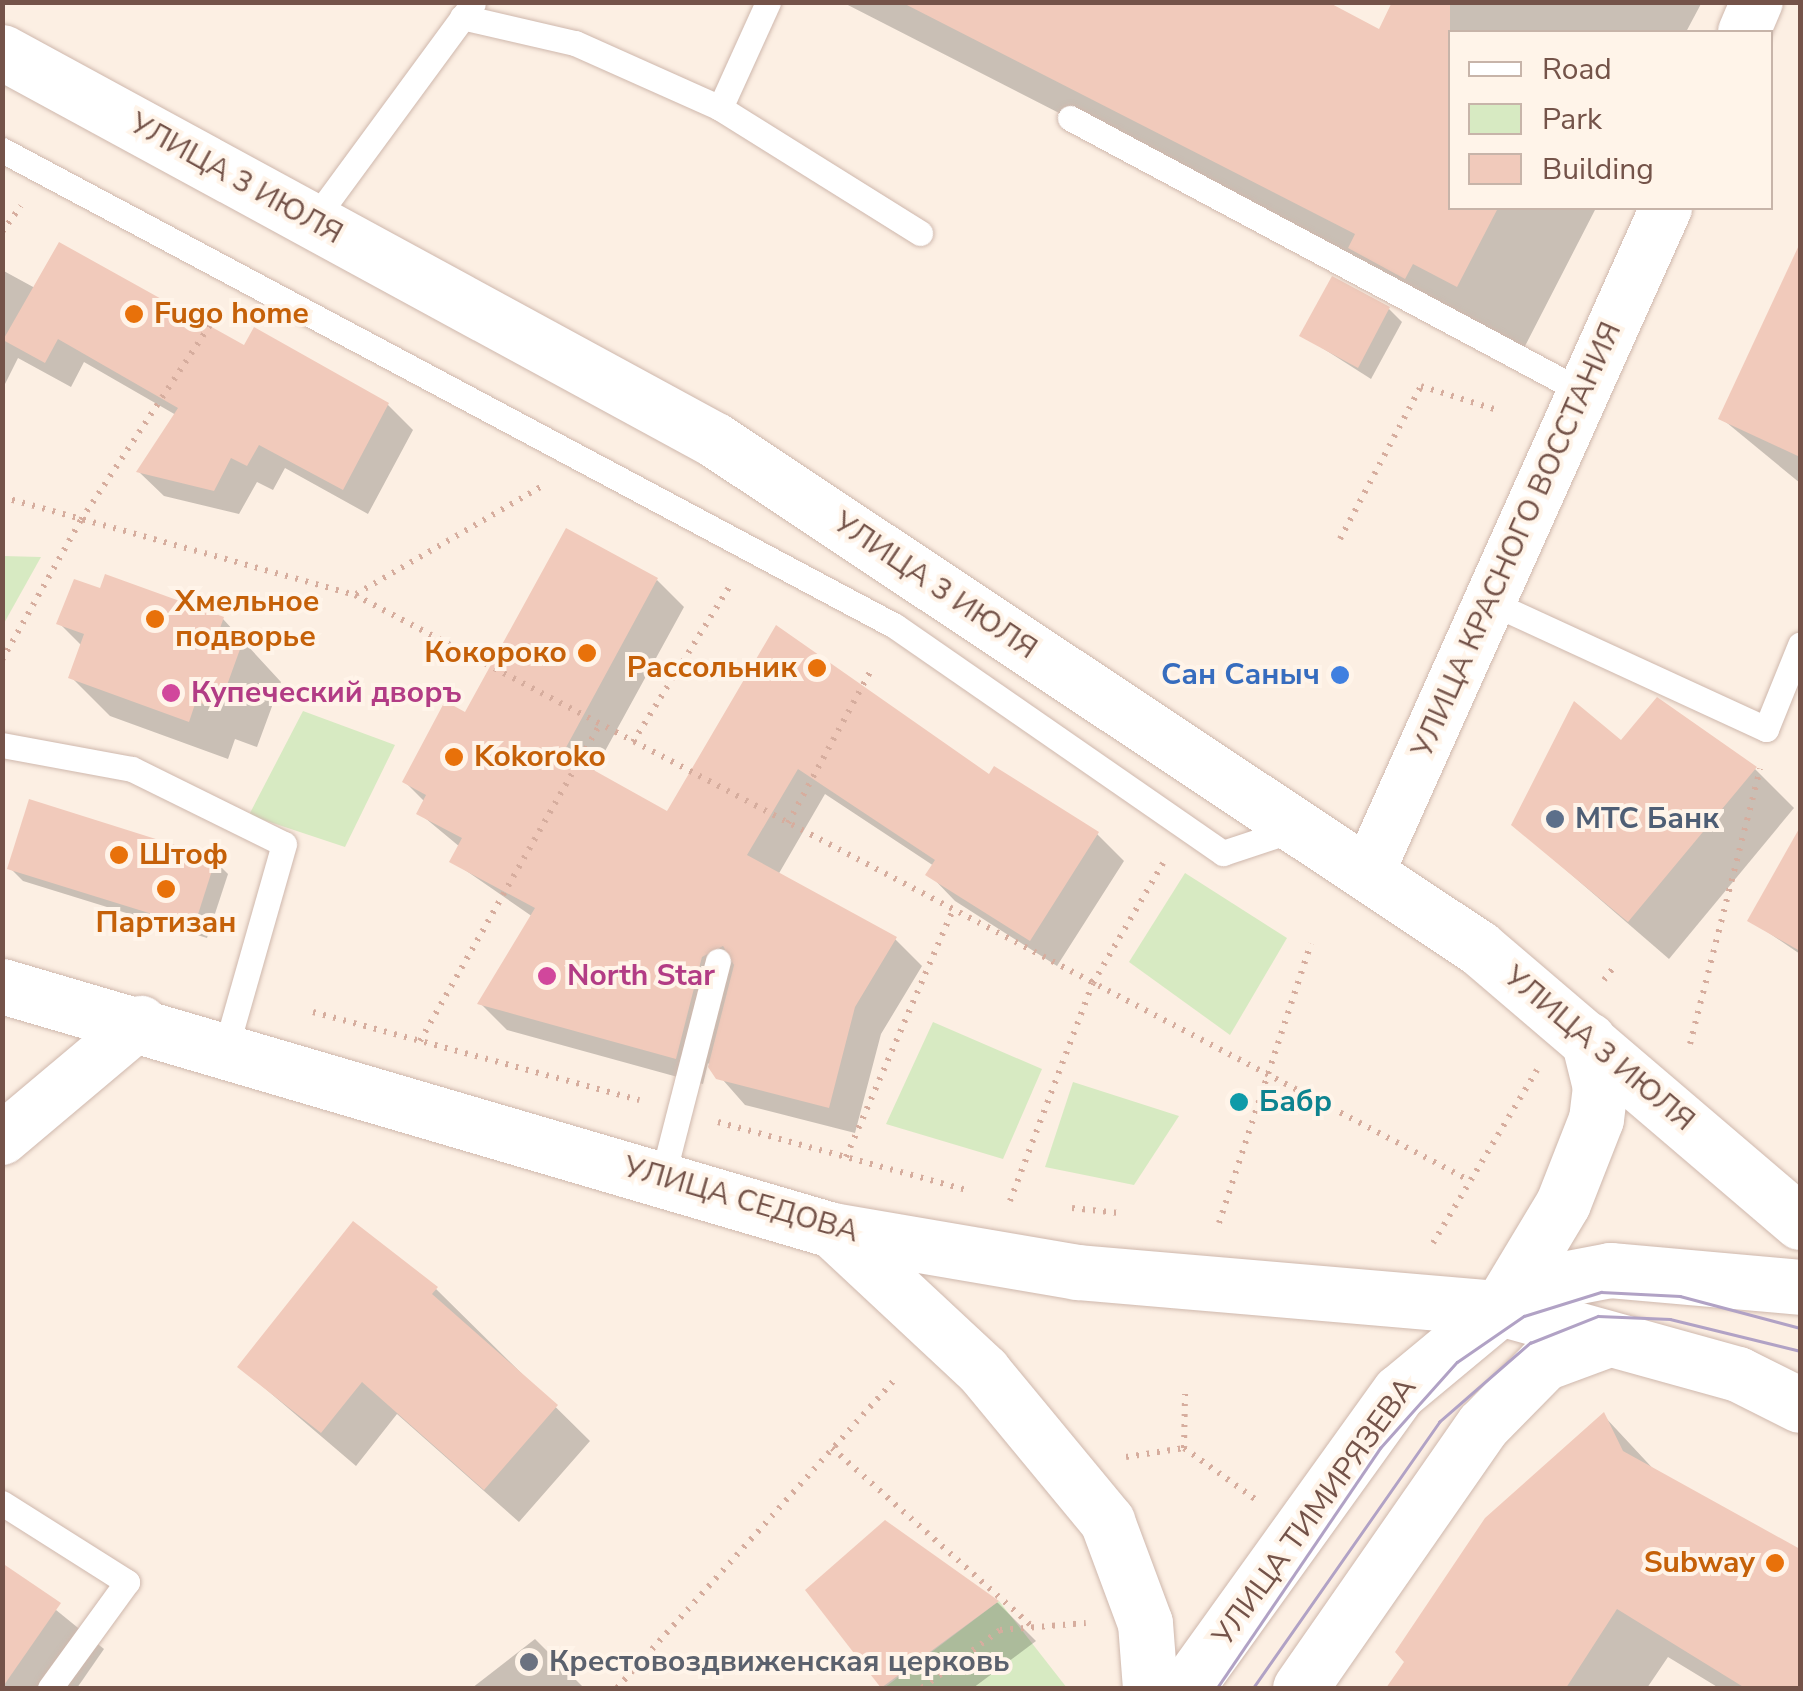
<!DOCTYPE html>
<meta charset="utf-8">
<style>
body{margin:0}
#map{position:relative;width:1803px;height:1691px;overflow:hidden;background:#fcefe3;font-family:"Nunito Sans",sans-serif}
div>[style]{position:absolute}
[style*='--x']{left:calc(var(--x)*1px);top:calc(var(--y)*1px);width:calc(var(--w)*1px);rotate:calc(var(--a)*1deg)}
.green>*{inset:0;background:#d7eac2}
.shadow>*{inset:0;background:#0003}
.building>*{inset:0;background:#f1cabb}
.path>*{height:6px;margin-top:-3px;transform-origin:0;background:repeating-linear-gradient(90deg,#d6ad9e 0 2.5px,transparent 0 10.5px)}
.roads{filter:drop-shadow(0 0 2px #cfb8ad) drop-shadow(0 0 2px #cfb8ad)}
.service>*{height:25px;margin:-12.5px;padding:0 12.5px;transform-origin:12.5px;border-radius:12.5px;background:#fff}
.minor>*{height:52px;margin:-26px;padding:0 26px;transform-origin:26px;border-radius:26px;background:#fff}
.tertiary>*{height:55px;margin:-27.5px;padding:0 27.5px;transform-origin:27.5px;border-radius:27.5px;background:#fff}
.secondary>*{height:55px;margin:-27.5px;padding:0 27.5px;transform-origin:27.5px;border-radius:27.5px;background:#fff}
.tram>*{height:2.5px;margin:-1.25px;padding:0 1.25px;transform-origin:1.25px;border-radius:1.25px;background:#b1a2c5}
.dots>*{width:28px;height:28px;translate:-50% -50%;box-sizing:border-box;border:5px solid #fff4e9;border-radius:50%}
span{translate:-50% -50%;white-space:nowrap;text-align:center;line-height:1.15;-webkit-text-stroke:8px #fff4e9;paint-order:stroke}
.street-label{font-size:30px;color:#745349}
.food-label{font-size:30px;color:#c56008;font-weight:700}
.left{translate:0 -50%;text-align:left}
.right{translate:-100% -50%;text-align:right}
.shop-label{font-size:30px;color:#366cbe;font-weight:700}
.hotel-label{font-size:30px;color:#b23c85;font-weight:700}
.service-label{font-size:30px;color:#4e5e75;font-weight:700}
.culture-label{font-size:30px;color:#0d838f;font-weight:700}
.worship-label{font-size:30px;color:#5b616d;font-weight:700}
.frame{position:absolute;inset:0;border:5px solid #745349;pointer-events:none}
.legend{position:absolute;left:1448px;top:30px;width:325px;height:180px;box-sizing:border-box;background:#fff4e9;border:2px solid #c7b4a9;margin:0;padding:12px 18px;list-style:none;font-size:30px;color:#745349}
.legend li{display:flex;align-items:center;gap:20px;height:50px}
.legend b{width:50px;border:2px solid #c7b4a9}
</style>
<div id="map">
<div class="green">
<i style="clip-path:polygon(3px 556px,41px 557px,3px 625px,2px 556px)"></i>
<i style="clip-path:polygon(303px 711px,395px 745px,345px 847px,249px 815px)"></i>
<i style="clip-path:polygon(1185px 873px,1287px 938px,1230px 1035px,1129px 962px)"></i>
<i style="clip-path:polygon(933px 1022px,1042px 1069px,1003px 1159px,886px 1124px)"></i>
<i style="clip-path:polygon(1073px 1082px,1179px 1116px,1134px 1185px,1045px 1167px)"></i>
<i style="clip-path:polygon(999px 1601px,1067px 1688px,884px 1688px)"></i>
</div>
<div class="shadow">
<i style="clip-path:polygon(842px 2px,1322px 2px,1380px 32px,1395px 2px,1702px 2px,1686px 32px,1450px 32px,1450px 208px,1596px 208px,1523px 350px)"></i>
<i style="clip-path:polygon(1800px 249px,1800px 483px,1721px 418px)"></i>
<i style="clip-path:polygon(2px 270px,35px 288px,245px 348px,388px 405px,413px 430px,368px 514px,285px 468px,273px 490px,257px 482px,239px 514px,164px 496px,139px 472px,176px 415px,84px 362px,71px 387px,18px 358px,2px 390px)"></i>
<i style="clip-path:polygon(1389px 309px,1402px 322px,1371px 379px,1302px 335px)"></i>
<i style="clip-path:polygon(657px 580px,684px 607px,593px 773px,668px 814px,777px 629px,990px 777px,1097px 834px,1124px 861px,1057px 966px,955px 901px,929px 874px,934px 866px,825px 794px,778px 875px,895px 939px,922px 966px,881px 1034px,855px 1133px,745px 1105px,708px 1063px,703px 1084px,507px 1030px,480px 1003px,533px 917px,452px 861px,460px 847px,419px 813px,425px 802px,405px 782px,466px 715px)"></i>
<i style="clip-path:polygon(223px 619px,281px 682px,257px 747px,235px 739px,228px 759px,110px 716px,71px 677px,82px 646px,59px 623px)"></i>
<i style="clip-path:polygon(1621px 743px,1755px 769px,1794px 808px,1669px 959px,1514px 825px)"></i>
<i style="clip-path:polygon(1788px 854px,1800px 861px,1800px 954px,1750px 920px)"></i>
<i style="clip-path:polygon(215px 861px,228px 874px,207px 938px,23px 881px,10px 868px)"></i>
<i style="clip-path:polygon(436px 1289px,590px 1441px,519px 1522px,397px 1414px,356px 1466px,240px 1367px)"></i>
<i style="clip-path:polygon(1604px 1416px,1658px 1474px,1800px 1556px,1800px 1688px,1719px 1688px,1668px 1657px,1647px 1688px,1389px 1688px)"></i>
<i style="clip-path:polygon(885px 1523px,998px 1603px,1036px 1641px,973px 1688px,884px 1688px,809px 1590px)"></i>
<i style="clip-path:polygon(2px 1566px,104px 1649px,77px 1688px,2px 1688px)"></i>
<i style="clip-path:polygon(535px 1639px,584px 1688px,472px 1688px)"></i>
</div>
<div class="building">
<i style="clip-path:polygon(901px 2px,1328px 2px,1379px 29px,1392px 2px,1450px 2px,1450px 208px,1498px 208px,1457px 287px,1413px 264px,1405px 279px,1348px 248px,1355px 234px)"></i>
<i style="clip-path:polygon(59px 242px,244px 345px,254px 327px,389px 403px,343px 490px,259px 445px,247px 466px,231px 458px,214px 491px,136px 472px,178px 408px,58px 339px,45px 363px,3px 340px)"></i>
<i style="clip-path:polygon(1800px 243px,1800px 457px,1718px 419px)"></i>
<i style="clip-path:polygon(1332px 276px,1390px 307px,1358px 368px,1299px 336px)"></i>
<i style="clip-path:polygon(566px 528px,658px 578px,563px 753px,667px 811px,776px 625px,989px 774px,994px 766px,1099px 832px,1030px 941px,925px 875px,935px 860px,798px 769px,747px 855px,897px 937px,855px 1007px,829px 1108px,716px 1079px,708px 1067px,734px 965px,723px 946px,702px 957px,676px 1059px,477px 1004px,535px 908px,449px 862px,462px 838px,416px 814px,426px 795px,402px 782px,445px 701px,465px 712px)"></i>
<i style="clip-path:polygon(105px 574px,224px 617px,219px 631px,243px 641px,218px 710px,196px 701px,189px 722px,68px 678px,84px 634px,56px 624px,74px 579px,100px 588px)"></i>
<i style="clip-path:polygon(1657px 697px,1757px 767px,1628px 922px,1511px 825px,1574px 701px,1621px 740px)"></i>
<i style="clip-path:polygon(29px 799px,216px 858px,194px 927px,7px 869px)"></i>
<i style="clip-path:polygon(1800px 827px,1800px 951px,1747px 921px)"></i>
<i style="clip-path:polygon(353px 1221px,438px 1287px,432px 1294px,558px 1405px,484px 1490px,362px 1382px,321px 1433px,237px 1367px)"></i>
<i style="clip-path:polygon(1604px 1412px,1623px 1451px,1800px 1549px,1800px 1688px,1745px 1688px,1617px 1609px,1566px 1688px,1386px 1688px,1404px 1662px,1395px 1652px,1485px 1518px)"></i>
<i style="clip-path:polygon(885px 1520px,999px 1601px,881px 1688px,805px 1590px)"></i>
<i style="clip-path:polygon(2px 1563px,61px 1603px,2px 1688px)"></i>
</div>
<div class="path">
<i style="--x:2;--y:232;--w:32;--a:-54"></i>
<i style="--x:2;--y:497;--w:366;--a:15.5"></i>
<i style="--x:355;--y:595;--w:1256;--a:27.71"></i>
<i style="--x:1340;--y:539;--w:173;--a:-62.1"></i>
<i style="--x:1421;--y:386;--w:77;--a:17.5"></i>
<i style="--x:356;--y:594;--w:217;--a:-30.1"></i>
<i style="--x:2;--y:660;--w:161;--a:-60.6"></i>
<i style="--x:81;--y:520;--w:248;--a:-56.5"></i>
<i style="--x:633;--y:742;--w:182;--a:-58.2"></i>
<i style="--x:788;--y:823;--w:176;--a:-61.5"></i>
<i style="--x:1604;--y:980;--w:20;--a:-53"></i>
<i style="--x:313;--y:1012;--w:338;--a:15.1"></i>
<i style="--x:420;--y:1041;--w:365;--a:-60.4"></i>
<i style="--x:1690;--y:1044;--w:284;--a:-75.7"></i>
<i style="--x:718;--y:1122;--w:262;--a:15.3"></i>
<i style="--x:846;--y:1157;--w:269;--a:-66.6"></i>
<i style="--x:1010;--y:1201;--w:233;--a:-69.2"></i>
<i style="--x:1093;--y:983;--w:139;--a:-59.7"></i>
<i style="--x:1072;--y:1208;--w:47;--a:6.1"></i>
<i style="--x:1219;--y:1223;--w:294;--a:-71.8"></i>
<i style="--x:1433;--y:1243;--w:202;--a:-59"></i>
<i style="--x:832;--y:1448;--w:269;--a:41.7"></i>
<i style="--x:1184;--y:1448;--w:87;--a:35.7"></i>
<i style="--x:1126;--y:1457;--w:59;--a:-8.8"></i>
<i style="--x:1184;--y:1448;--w:54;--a:-88.9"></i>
<i style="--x:617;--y:1688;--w:416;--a:-48"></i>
<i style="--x:922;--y:1688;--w:97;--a:-36.6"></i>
<i style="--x:1000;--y:1630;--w:86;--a:-4.7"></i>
</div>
<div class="roads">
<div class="service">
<i style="--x:462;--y:17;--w:116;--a:13"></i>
<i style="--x:575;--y:43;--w:159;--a:24.1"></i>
<i style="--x:720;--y:108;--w:236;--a:32"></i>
<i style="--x:720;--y:108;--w:116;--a:-65.6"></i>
<i style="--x:1070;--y:118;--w:582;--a:28.11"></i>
<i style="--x:2;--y:150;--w:1012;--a:28.06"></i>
<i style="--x:895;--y:626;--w:399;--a:34.7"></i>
<i style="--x:1223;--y:853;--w:76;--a:-18.4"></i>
<i style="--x:313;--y:221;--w:270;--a:-53.7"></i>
<i style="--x:1490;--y:602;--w:304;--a:24.7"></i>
<i style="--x:1766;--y:729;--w:91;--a:-68"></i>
<i style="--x:2;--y:745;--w:132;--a:10.5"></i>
<i style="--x:132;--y:769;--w:169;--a:26.3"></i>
<i style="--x:284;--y:844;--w:212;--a:105.9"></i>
<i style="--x:662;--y:1179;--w:225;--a:-75.6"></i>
<i style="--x:2;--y:1503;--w:148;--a:32.3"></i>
<i style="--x:127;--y:1582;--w:131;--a:126"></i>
</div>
<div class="minor">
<i style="--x:1744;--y:32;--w:33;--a:-67"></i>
<i style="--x:1368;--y:873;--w:729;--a:-65.86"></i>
<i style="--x:2;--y:1139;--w:182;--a:-40.1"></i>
</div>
<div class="tertiary">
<i style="--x:832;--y:1230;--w:207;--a:43"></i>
<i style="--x:983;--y:1371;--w:195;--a:50.4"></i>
<i style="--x:1107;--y:1521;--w:109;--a:69.6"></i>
<i style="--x:1145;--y:1623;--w:65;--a:85.6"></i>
<i style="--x:1186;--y:1688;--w:365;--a:-54.3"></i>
<i style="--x:1399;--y:1392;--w:131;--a:-39.7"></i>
<i style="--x:1300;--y:1688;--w:320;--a:-55.2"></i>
<i style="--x:1483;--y:1425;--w:87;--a:-45.5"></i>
<i style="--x:1544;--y:1363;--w:66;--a:-20.4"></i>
</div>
<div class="secondary">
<i style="--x:2;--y:52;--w:812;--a:28.55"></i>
<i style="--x:715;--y:440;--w:917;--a:33.62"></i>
<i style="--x:1479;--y:948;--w:422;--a:40.5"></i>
<i style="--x:2;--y:986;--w:865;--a:16.38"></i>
<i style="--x:832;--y:1230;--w:249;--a:9.7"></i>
<i style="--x:1077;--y:1272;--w:425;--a:4.9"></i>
<i style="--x:1500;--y:1308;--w:247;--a:15.5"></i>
<i style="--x:1738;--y:1374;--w:69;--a:26.6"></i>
<i style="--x:1500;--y:1308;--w:64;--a:-25.8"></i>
<i style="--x:1558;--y:1280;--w:53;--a:-10.9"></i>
<i style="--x:1610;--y:1270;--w:191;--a:5.1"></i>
<i style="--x:1500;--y:1308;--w:122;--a:-59"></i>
<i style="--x:1563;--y:1203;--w:90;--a:-68.6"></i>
<i style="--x:1596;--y:1119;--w:32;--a:-83"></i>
<i style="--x:1600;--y:1087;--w:49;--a:-104"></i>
</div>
</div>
<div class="tram">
<i style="--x:1217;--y:1688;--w:290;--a:-55.8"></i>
<i style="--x:1380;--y:1448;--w:115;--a:-48.2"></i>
<i style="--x:1457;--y:1362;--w:81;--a:-34.5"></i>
<i style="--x:1524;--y:1316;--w:81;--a:-17.3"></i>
<i style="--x:1601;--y:1292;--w:79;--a:2.9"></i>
<i style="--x:1680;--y:1296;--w:124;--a:14.9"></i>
<i style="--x:1253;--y:1688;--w:325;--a:-55"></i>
<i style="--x:1439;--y:1422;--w:121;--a:-41"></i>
<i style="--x:1530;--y:1343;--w:73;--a:-21.7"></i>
<i style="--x:1598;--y:1316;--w:72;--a:2.4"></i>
<i style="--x:1670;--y:1319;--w:134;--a:13.8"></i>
</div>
<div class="dots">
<i style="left:134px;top:314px;background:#e8710a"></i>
<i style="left:155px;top:619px;background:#e8710a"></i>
<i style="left:587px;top:653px;background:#e8710a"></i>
<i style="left:817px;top:668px;background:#e8710a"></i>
<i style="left:1340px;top:675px;background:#3f7fe0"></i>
<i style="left:171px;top:693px;background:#d1479c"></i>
<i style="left:454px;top:757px;background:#e8710a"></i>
<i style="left:1555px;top:819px;background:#5c6f8a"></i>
<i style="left:119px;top:855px;background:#e8710a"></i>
<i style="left:166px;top:889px;background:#e8710a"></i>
<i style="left:547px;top:976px;background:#d1479c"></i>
<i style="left:1239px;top:1102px;background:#0f9aa8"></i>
<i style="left:1775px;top:1563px;background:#e8710a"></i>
<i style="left:529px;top:1662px;background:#6b7280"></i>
</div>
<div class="street-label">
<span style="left:236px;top:179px;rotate:29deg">УЛИЦА 3 ИЮЛЯ</span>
<span style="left:1517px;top:540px;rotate:-66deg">УЛИЦА КРАСНОГО ВОССТАНИЯ</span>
<span style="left:935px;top:586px;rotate:34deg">УЛИЦА 3 ИЮЛЯ</span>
<span style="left:1599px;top:1049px;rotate:40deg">УЛИЦА 3 ИЮЛЯ</span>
<span style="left:741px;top:1200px;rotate:16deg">УЛИЦА СЕДОВА</span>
<span style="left:1315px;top:1512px;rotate:-54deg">УЛИЦА ТИМИРЯЗЕВА</span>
</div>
<div class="food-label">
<span class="left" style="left:154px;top:314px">Fugo home</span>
<span class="left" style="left:175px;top:619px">Хмельное<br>подворье</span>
<span class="right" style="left:567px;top:653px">Кокороко</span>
<span class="right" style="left:797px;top:668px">Рассольник</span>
<span class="left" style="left:474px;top:757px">Kokoroko</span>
<span class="left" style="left:139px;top:855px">Штоф</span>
<span style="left:166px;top:923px">Партизан</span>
<span class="right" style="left:1755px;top:1563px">Subway</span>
</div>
<div class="shop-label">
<span class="right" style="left:1320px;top:675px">Сан Саныч</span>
</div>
<div class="hotel-label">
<span class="left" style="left:191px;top:693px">Купеческий дворъ</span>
<span class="left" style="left:567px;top:976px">North Star</span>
</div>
<div class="service-label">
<span class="left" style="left:1575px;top:819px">МТС Банк</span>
</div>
<div class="culture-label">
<span class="left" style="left:1259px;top:1102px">Бабр</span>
</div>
<div class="worship-label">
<span class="left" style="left:549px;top:1662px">Крестовоздвиженская церковь</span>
</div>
<div class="frame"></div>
<ul class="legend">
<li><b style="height:12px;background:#fff"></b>Road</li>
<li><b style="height:28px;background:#d7eac2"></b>Park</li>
<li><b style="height:28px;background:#f1cabb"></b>Building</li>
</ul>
</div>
